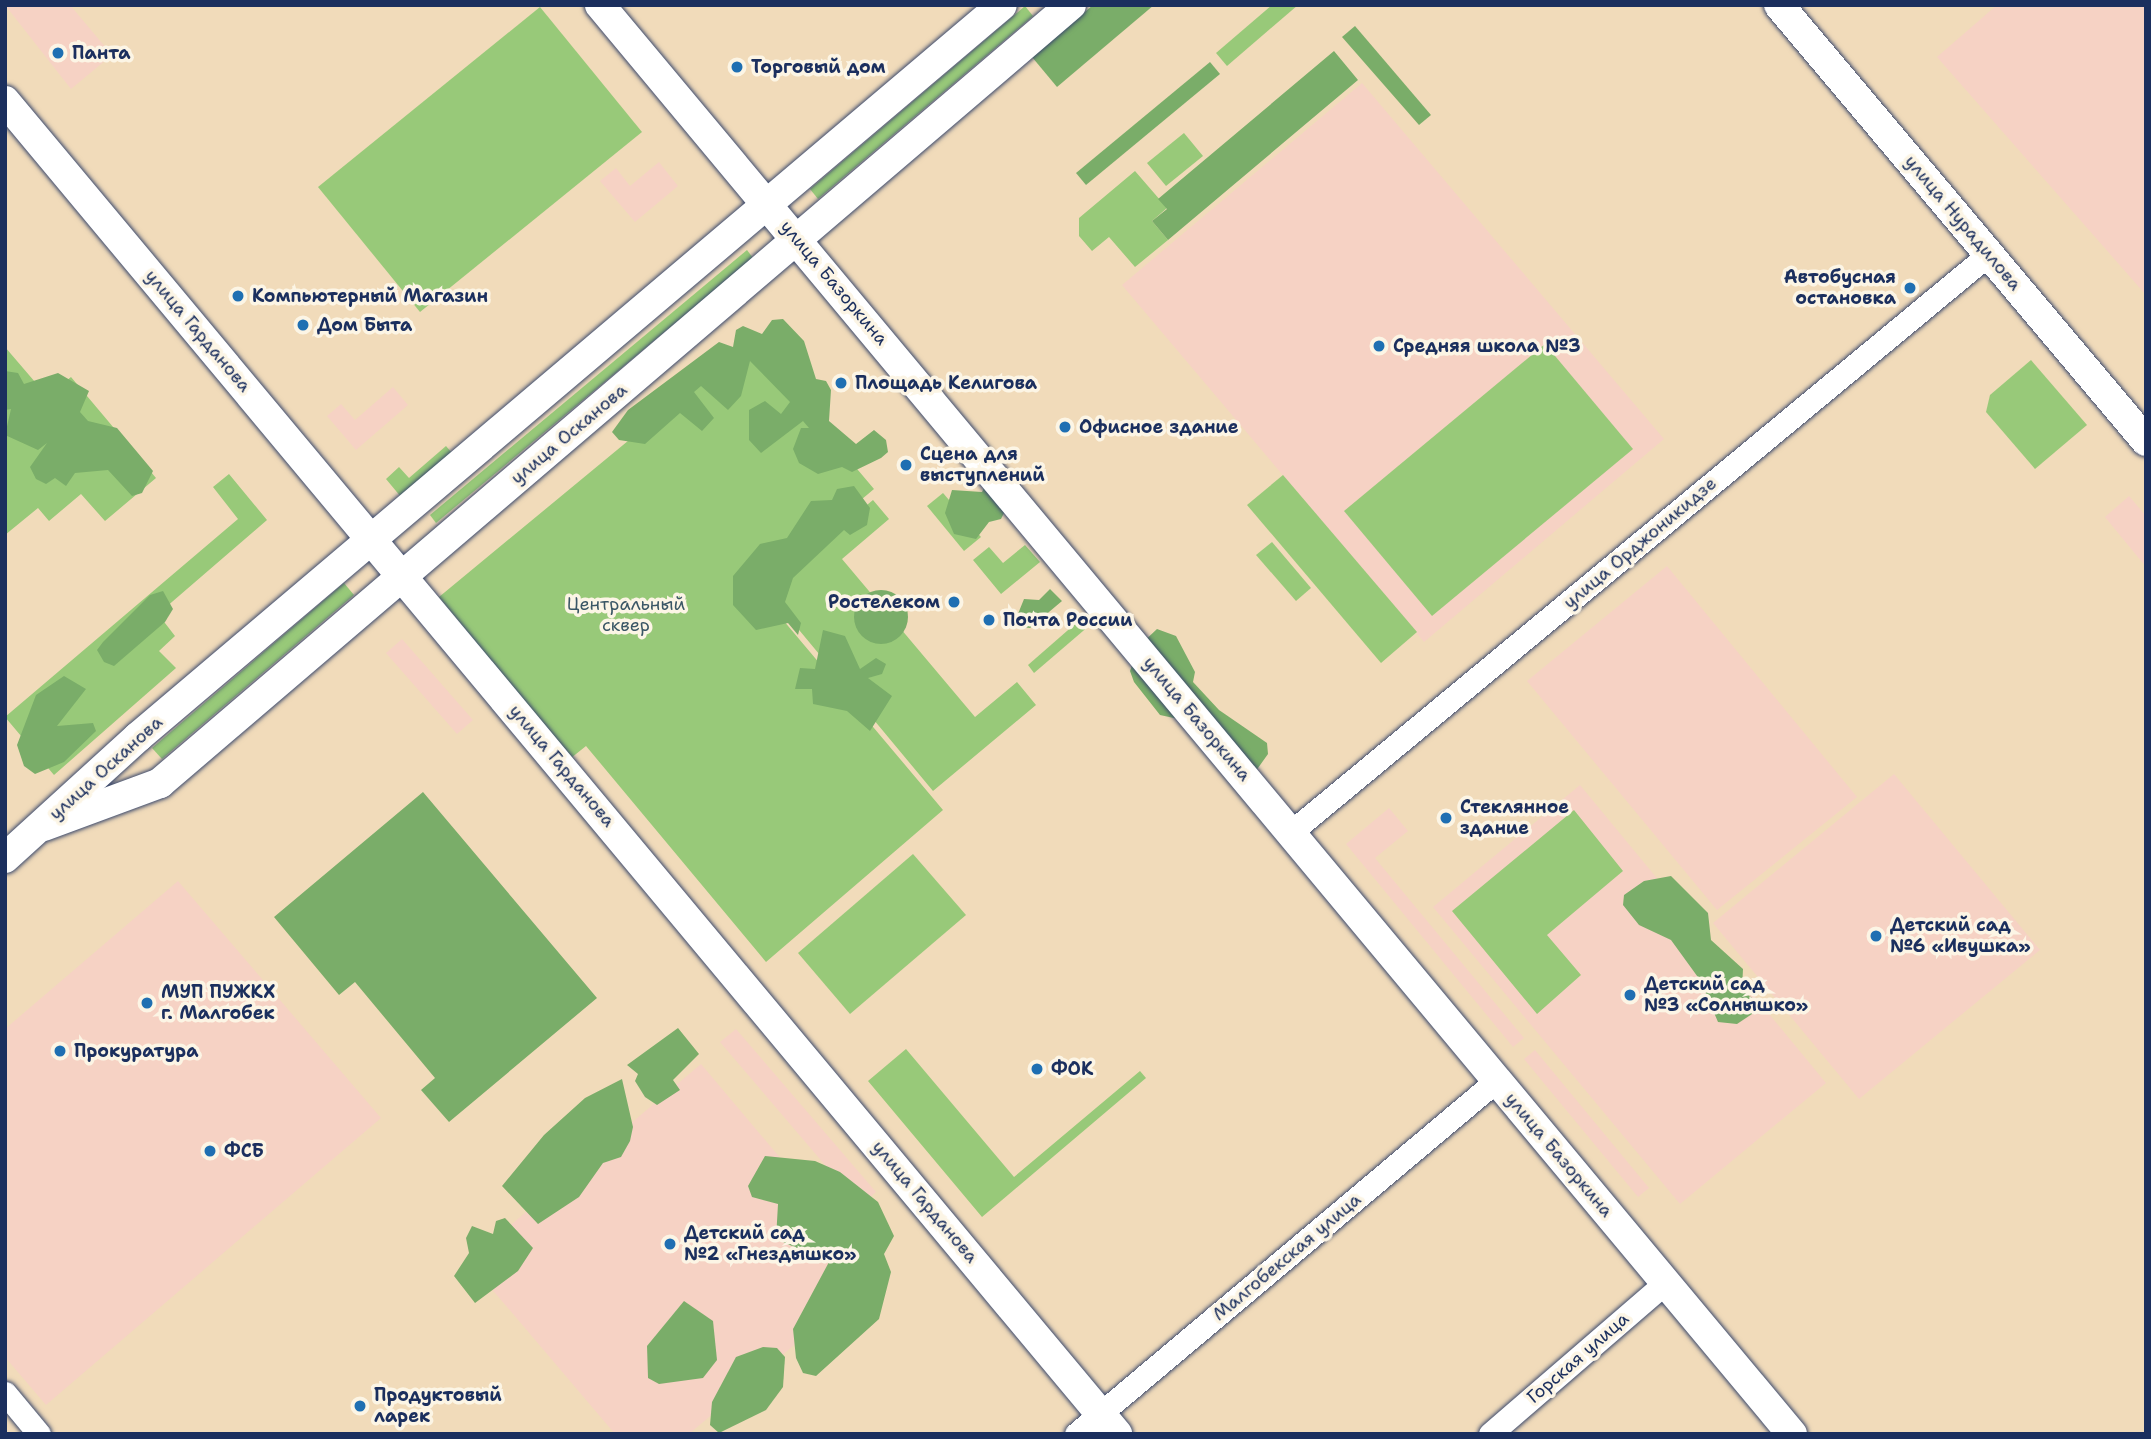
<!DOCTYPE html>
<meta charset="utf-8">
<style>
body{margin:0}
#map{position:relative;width:2151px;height:1439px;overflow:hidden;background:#f1dbba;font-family:"Shantell Sans",sans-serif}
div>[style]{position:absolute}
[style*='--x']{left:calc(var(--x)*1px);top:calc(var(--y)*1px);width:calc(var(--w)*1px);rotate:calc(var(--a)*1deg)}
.built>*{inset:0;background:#f6d2c4}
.green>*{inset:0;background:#98c979}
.forest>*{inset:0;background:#7aad69}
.round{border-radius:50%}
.roads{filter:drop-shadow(0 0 2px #3b496c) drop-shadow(0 0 2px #3b496c)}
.minor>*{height:23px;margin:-11.5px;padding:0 11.5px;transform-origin:11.5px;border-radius:11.5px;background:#fff}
.tertiary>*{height:30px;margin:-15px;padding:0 15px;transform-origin:15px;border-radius:15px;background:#fff}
.dots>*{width:19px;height:19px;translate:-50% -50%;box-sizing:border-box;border:4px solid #fcf5e5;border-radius:50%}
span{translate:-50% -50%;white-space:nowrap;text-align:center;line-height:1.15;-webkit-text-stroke:7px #fcf5e5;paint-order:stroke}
.poi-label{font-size:18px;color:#1b2f5e;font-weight:700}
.left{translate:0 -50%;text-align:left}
.right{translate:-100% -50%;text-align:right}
.street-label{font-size:18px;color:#1b2f5e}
.park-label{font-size:18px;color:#3a5665}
.frame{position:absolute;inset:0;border:7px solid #1b2f5e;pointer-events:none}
</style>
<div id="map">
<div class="built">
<i style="clip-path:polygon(5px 5px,70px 5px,112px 55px,71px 89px)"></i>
<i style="clip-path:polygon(1997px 5px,2146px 5px,2146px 295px,1937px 57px)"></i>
<i style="clip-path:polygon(1362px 83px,1664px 439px,1424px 642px,1122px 285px)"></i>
<i style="clip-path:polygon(659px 162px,678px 186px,635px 222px,600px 181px,616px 168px,630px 186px)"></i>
<i style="clip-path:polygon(393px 387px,408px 405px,356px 450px,327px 416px,341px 404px,355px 420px)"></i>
<i style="clip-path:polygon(2129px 496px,2146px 516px,2146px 567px,2105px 517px)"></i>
<i style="clip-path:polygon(1667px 566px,1857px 797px,1717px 910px,1527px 681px)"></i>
<i style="clip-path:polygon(402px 639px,473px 720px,457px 734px,386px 653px)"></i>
<i style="clip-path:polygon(1894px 774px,2040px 950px,1859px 1099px,1713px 923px)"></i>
<i style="clip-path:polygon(1580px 785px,1826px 1083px,1680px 1204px,1433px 907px)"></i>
<i style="clip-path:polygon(1389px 808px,1408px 831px,1375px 858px,1524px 1038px,1513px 1047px,1346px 844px)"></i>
<i style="clip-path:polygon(178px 881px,381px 1118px,46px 1405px,5px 1357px,5px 1029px)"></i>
<i style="clip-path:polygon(736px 1029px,876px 1192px,860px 1206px,720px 1042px)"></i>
<i style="clip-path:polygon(1535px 1050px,1649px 1188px,1638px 1197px,1524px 1059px)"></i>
<i style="clip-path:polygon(701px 1064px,878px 1274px,689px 1434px,615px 1434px,468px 1261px)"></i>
</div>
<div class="green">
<i style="clip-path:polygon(1272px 5px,1298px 5px,1227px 66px,1216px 53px)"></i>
<i style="clip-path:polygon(1025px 6px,1033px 16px,818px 199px,810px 189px)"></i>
<i style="clip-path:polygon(540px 7px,642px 132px,420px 312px,318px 187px)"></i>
<i style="clip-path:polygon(1184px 133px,1203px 156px,1166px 186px,1147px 163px)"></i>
<i style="clip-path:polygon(1135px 171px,1167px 208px,1152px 221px,1168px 240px,1135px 267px,1109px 237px,1092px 251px,1079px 236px,1079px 218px)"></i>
<i style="clip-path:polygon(747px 250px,753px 258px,436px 523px,430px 515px)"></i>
<i style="clip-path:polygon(749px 341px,874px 489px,756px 588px,943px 810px,766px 962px,586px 746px,571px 758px,439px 597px)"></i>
<i style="clip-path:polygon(1545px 344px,1633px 449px,1432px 616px,1344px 511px)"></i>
<i style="clip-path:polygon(5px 347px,47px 396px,71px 377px,156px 478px,105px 521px,81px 494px,49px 521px,38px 508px,5px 535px)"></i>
<i style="clip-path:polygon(2031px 360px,2087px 425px,2035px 469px,1986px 412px,1990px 395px)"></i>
<i style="clip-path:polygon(446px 446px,452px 453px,401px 497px,386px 479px,399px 467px,409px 478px)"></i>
<i style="clip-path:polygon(229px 474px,267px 520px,158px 614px,175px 636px,159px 651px,176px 668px,54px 775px,5px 717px,238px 519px,213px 487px)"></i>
<i style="clip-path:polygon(1283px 475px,1417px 632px,1381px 663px,1247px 505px)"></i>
<i style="clip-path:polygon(943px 493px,981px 537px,964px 551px,927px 506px)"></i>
<i style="clip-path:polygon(873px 500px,889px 519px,842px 559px,975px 717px,1017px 682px,1036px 705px,933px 791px,765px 589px)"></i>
<i style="clip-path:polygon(1272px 542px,1311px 588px,1296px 601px,1256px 555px)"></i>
<i style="clip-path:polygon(1025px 545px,1040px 562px,1001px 594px,973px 560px,989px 547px,1003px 563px)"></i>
<i style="clip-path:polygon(344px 583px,354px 595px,162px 759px,152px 748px)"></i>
<i style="clip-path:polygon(1083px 617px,1090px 625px,1034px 673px,1028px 665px)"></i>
<i style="clip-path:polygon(1574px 810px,1623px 871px,1547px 935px,1581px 975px,1537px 1014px,1452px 911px)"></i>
<i style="clip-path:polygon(913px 854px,966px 915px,850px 1014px,798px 953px)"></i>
<i style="clip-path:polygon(906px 1049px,1014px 1177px,1140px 1071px,1146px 1078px,982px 1217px,868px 1081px)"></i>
</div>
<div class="forest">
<i style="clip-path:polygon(1093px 5px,1154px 5px,1057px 87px,1032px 57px)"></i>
<i style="clip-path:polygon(1355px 26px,1431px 115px,1419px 125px,1342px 37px)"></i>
<i style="clip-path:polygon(1334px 51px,1358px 80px,1168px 240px,1152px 221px,1167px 209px,1158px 199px)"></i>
<i style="clip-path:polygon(1210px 62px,1220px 74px,1086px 185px,1076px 173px)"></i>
<i style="clip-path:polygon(783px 319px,804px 341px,816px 379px,826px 381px,831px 390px,829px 421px,856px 444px,874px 430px,886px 440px,888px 452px,881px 458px,852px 472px,842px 467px,818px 474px,799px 463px,793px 449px,801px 428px,809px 428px,803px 421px,761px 453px,749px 440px,749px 410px,765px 401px,781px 414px,790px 402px,750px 361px,741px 396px,728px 410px,701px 386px,694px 392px,714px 418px,702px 431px,680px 413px,645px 444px,619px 440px,612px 432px,628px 410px,719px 342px,733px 347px,736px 330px,743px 326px,762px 334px,772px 320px)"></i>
<i style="clip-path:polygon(5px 371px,18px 373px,24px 384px,58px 373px,89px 391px,80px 412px,88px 421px,117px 428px,153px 471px,142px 493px,132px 496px,108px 470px,75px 473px,66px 486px,55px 478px,46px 484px,36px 479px,30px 467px,47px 443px,38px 450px,5px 435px,11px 409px,5px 410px)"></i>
<i style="clip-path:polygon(854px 486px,870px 508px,867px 525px,850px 535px,844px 530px,793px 578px,785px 602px,801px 623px,798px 635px,788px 623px,756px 630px,733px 605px,733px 576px,760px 544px,787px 538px,811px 501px,832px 500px,837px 489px)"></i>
<i style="clip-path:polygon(985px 486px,1005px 511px,1001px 519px,989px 522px,976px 539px,954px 534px,945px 513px,952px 490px,982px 492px)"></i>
<i style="clip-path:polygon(1050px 589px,1062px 601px,1030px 628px,1013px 626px,1024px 599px,1039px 600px)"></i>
<i class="round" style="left:854px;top:590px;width:54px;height:54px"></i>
<i style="clip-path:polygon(163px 591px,173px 609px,165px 622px,114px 666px,104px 662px,97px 650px,103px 642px,150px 595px)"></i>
<i style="clip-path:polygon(1157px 629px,1176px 636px,1195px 672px,1193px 682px,1219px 710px,1267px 743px,1268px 754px,1253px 775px,1183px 720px,1160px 715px,1134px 682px,1130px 671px,1139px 646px)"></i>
<i style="clip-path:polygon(823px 630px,845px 636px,860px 669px,876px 658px,886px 664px,882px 674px,868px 678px,892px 696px,870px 731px,847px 711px,813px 704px,812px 689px,795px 689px,800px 668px,815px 669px)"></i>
<i style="clip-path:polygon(64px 676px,86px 689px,57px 726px,93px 723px,96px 731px,64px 762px,35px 774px,24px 766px,17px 745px,36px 695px)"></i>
<i style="clip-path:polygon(423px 792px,597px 998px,449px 1122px,421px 1090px,435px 1078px,355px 982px,339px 995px,274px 917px)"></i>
<i style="clip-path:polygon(1671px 876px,1708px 913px,1711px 940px,1743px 969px,1742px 990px,1752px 998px,1752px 1014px,1737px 1024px,1718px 1022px,1700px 980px,1671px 940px,1639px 925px,1623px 905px,1624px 895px,1644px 881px)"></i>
<i style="clip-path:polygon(678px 1028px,699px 1054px,673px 1080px,680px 1090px,657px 1105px,645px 1097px,635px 1081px,638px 1074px,627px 1065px)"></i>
<i style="clip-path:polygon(622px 1079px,633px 1127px,630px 1141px,621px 1157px,603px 1163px,579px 1197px,538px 1224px,502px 1186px,544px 1135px,585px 1098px)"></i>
<i style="clip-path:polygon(765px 1156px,815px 1161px,840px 1172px,878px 1202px,894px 1236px,884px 1254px,891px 1272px,879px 1319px,816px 1376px,803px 1373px,796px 1358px,793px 1329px,829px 1262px,776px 1239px,778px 1204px,752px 1197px,748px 1186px)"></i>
<i style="clip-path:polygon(505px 1218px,533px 1248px,518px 1271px,475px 1303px,454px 1276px,469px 1253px,466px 1238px,472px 1226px,493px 1234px,496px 1221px)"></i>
<i style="clip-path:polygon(684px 1301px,713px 1321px,717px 1360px,703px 1378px,659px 1384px,648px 1378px,647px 1346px)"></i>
<i style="clip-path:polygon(763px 1347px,777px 1348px,785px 1357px,783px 1387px,766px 1410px,719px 1433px,710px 1425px,712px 1402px,736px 1357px)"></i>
</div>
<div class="roads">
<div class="minor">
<i style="--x:1291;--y:832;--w:906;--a:-39.63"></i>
<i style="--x:5;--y:1393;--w:53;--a:50.3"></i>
<i style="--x:1076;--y:1434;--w:550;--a:-40.06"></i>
<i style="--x:1490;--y:1434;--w:233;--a:-40.8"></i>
</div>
<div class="tertiary">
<i style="--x:600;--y:5;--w:1861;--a:50.17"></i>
<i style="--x:1779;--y:5;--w:570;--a:49.91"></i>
<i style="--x:5;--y:101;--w:1736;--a:50.16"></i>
<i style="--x:44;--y:826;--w:124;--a:-20.3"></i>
<i style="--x:160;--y:783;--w:1198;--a:-40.5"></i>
<i style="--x:5;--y:858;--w:180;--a:-42.3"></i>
<i style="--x:138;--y:737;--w:1132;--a:-40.27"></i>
</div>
</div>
<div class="dots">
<i style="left:58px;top:53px;background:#1f6fb2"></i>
<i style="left:737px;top:67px;background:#1f6fb2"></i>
<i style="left:1910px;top:288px;background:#1f6fb2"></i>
<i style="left:238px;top:296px;background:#1f6fb2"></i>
<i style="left:303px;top:325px;background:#1f6fb2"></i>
<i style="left:1379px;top:346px;background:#1f6fb2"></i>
<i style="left:841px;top:383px;background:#1f6fb2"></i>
<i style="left:1065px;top:427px;background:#1f6fb2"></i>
<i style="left:906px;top:465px;background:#1f6fb2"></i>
<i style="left:954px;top:602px;background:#1f6fb2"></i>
<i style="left:989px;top:620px;background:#1f6fb2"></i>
<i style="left:1446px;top:818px;background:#1f6fb2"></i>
<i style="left:1876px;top:936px;background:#1f6fb2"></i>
<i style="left:1630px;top:995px;background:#1f6fb2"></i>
<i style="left:147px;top:1003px;background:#1f6fb2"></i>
<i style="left:60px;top:1051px;background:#1f6fb2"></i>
<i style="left:1037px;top:1069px;background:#1f6fb2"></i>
<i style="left:210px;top:1151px;background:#1f6fb2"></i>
<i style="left:670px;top:1244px;background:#1f6fb2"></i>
<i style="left:360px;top:1406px;background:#1f6fb2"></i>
</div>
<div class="poi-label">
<span class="left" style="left:72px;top:53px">Панта</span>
<span class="left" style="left:751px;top:67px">Торговый дом</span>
<span class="right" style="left:1896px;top:288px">Автобусная<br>остановка</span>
<span class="left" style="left:252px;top:296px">Компьютерный Магазин</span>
<span class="left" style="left:317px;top:325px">Дом Быта</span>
<span class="left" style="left:1393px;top:346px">Средняя школа №3</span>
<span class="left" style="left:855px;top:383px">Площадь Келигова</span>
<span class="left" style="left:1079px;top:427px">Офисное здание</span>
<span class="left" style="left:920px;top:465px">Сцена для<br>выступлений</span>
<span class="right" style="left:940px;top:602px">Ростелеком</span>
<span class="left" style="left:1003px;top:620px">Почта России</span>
<span class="left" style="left:1460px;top:818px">Стеклянное<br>здание</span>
<span class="left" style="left:1890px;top:936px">Детский сад<br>№6 «Ивушка»</span>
<span class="left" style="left:1644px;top:995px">Детский сад<br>№3 «Солнышко»</span>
<span class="left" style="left:161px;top:1003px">МУП ПУЖКХ<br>г. Малгобек</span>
<span class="left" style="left:74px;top:1051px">Прокуратура</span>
<span class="left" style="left:1051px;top:1069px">ФОК</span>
<span class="left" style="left:224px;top:1151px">ФСБ</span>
<span class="left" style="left:684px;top:1244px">Детский сад<br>№2 «Гнездышко»</span>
<span class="left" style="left:374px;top:1406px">Продуктовый<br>ларек</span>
</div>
<div class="street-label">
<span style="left:1963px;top:223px;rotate:50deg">улица Нурадилова</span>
<span style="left:834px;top:283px;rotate:50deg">улица Базоркина</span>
<span style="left:198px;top:331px;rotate:50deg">улица Гарданова</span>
<span style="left:569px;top:434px;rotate:-40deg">улица Осканова</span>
<span style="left:1640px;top:543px;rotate:-40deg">улица Орджоникидзе</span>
<span style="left:1197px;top:719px;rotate:50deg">улица Базоркина</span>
<span style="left:562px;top:766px;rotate:50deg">улица Гарданова</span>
<span style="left:106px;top:768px;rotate:-42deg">улица Осканова</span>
<span style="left:1559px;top:1155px;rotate:50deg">улица Базоркина</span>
<span style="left:925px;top:1202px;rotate:50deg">улица Гарданова</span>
<span style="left:1287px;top:1257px;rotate:-40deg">Малгобекская улица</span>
<span style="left:1578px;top:1358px;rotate:-41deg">Горская улица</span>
</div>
<div class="park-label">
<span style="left:626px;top:615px">Центральный<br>сквер</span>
</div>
<div class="frame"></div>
</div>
